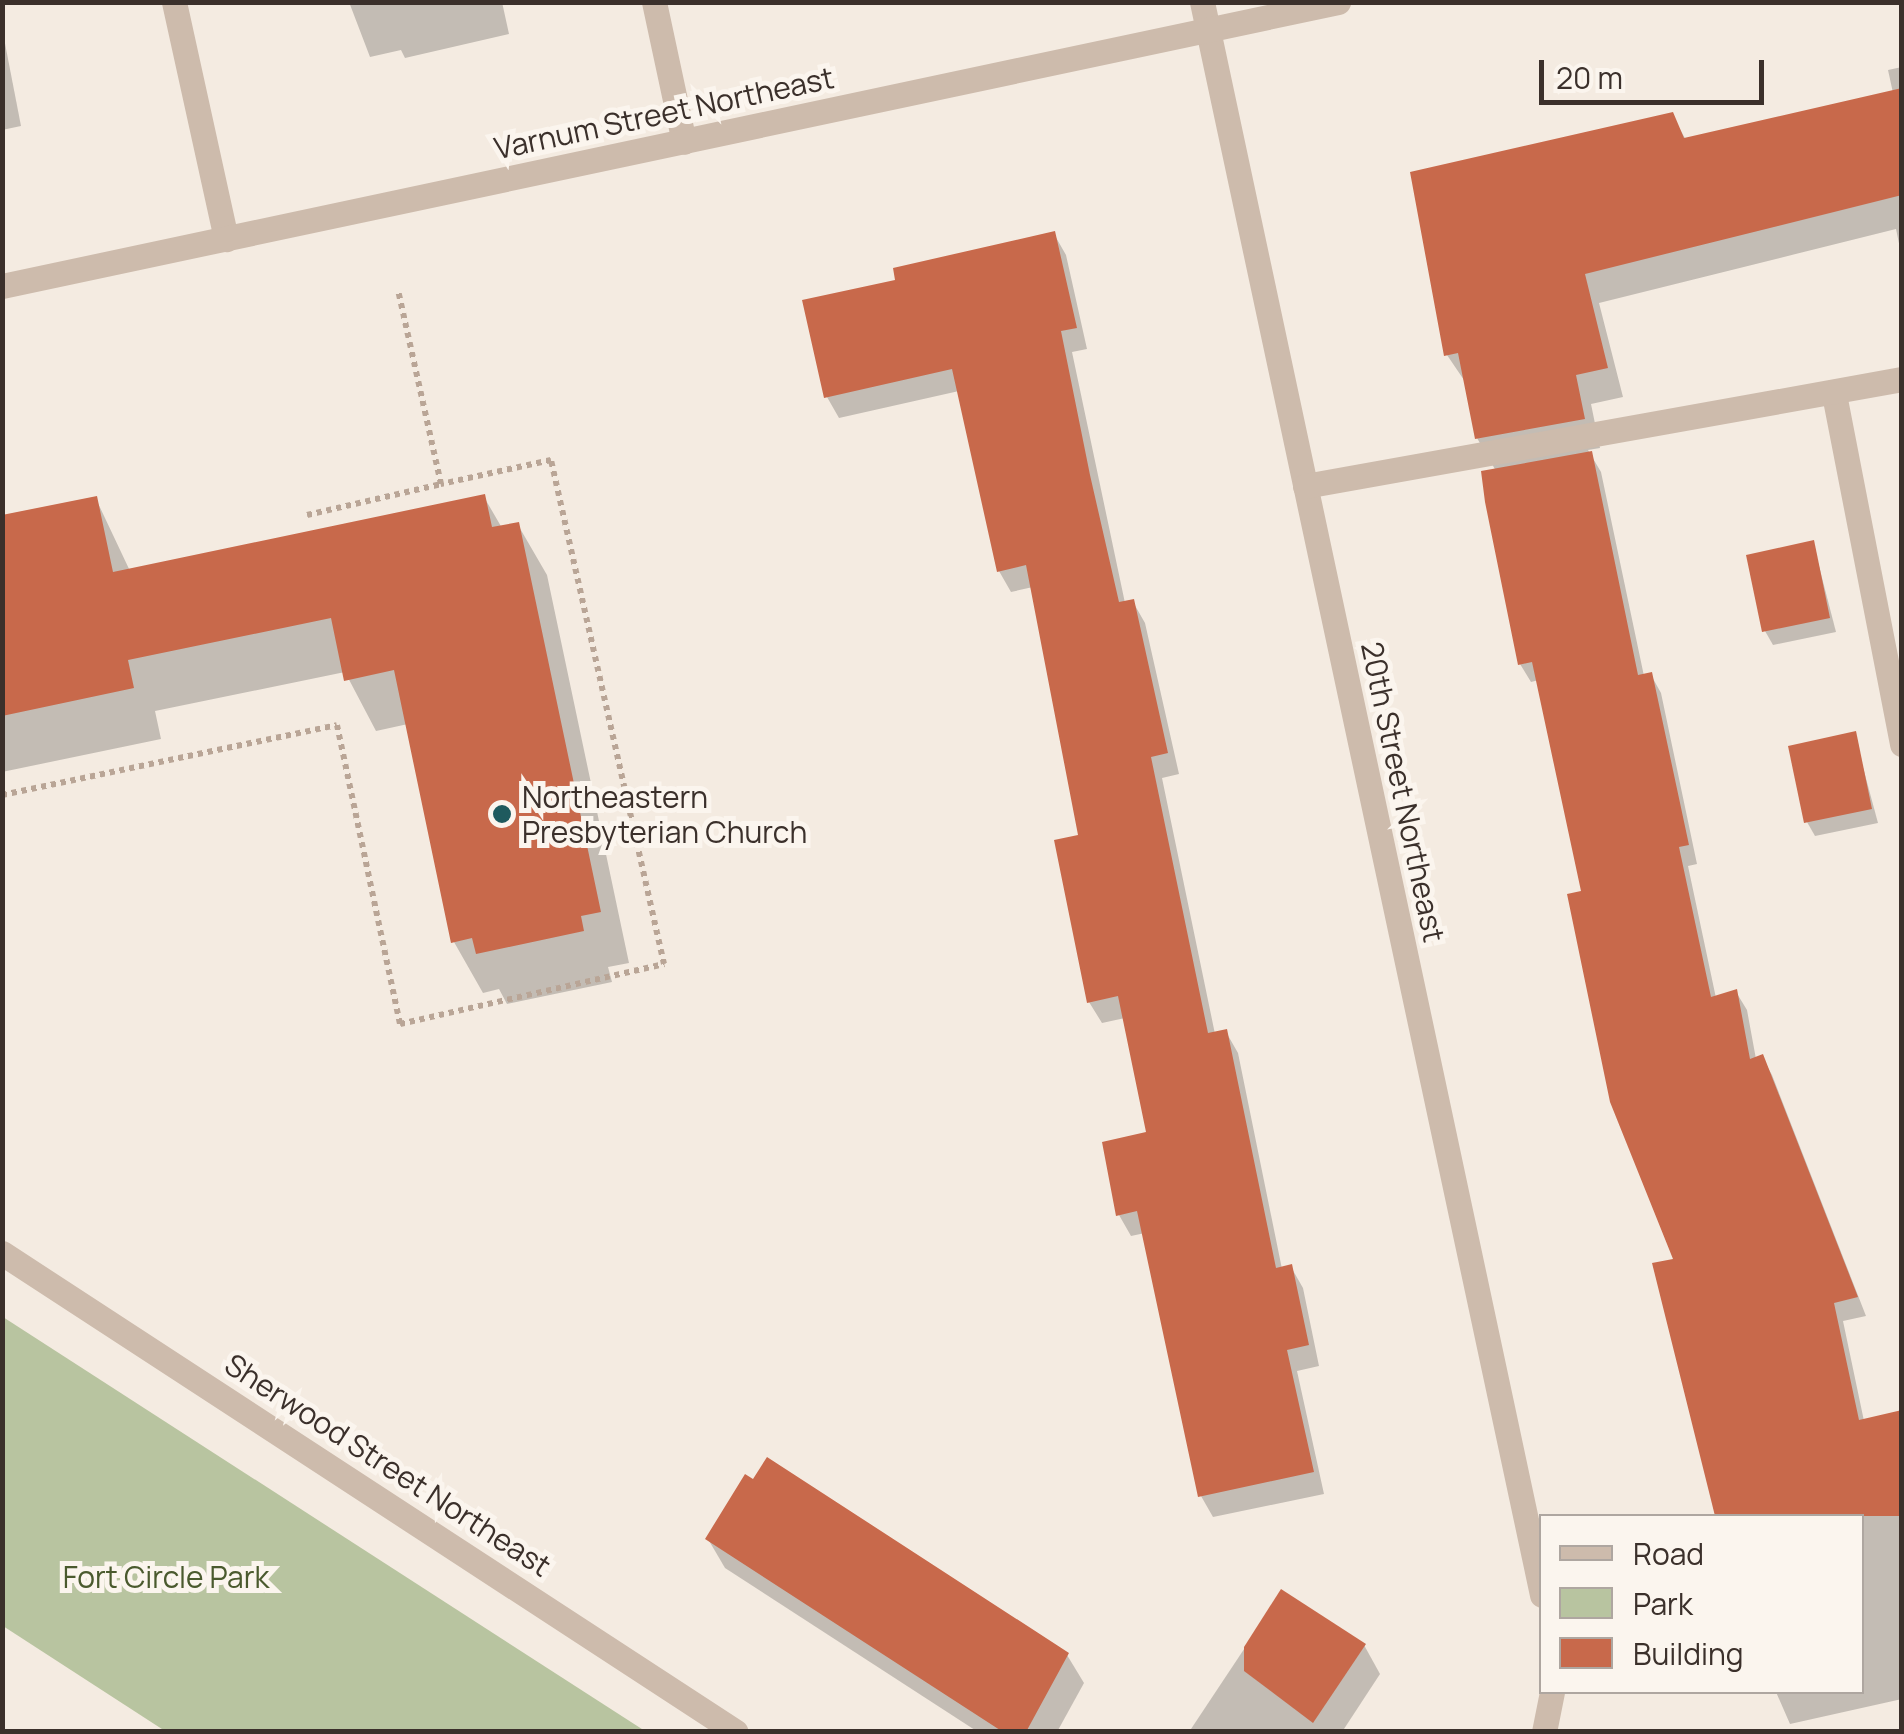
<!DOCTYPE html>
<style>
body{margin:0}
#map{position:relative;width:1904px;height:1734px;overflow:hidden;background:#f4ebe1;font-family:Manrope,sans-serif}
div>[style]{position:absolute}
[style*='--x']{left:calc(var(--x)*1px);top:calc(var(--y)*1px);width:calc(var(--w)*1px);rotate:calc(var(--a)*1deg)}
.green>*{inset:0;background:#b8c4a0}
.shadow>*{inset:0;background:#0003}
.building>*{inset:0;background:#c8694b}
.path>*{height:6px;margin-top:-3px;transform-origin:0;background:repeating-linear-gradient(90deg,#b9a596 0 5px,transparent 0 10px)}
.minor>*{height:25px;margin:-12.5px;padding:0 12.5px;transform-origin:12.5px;border-radius:12.5px;background:#cdbbac}
.dots>*{width:28px;height:28px;translate:-50% -50%;box-sizing:border-box;border:5px solid #fbf5ee;border-radius:50%}
span{translate:-50% -50%;white-space:nowrap;text-align:center;line-height:1.15;-webkit-text-stroke:10px #fbf5ee;paint-order:stroke}
.street-label{font-size:30px;color:#3b302b}
.poi-label{font-size:30px;color:#3b302b}
.left{translate:0 -50%;text-align:left}
.park-label{font-size:30px;color:#4a5a2e}
.frame{position:absolute;inset:0;border:5px solid #3b302b;pointer-events:none}
.legend{position:absolute;left:1539px;top:1514px;width:325px;height:180px;box-sizing:border-box;background:#fbf5ee;border:2px solid #aea6a0;margin:0;padding:12px 18px;list-style:none;font-size:30px;color:#3b302b}
.legend li{display:flex;align-items:center;gap:20px;height:50px}
.legend b{width:50px;border:2px solid #aea6a0}
.scale{position:absolute;left:1539px;top:60px;width:225px;height:45px;box-sizing:border-box;border:5px solid #3b302b;border-top:0;padding-left:12px;font-size:30px;line-height:35px;white-space:nowrap;color:#3b302b;-webkit-text-stroke:8px #fbf5ee;paint-order:stroke}
</style>
<div id="map">
<div class="green">
<i style="clip-path:polygon(2px 1317px,3px 1317px,645px 1731px,165px 1731px,3px 1626px)"></i>
</div>
<div class="shadow">
<i style="clip-path:polygon(349px 2px,502px 2px,509px 34px,405px 58px,401px 50px,370px 57px)"></i>
<i style="clip-path:polygon(2px 28px,21px 126px,2px 130px)"></i>
<i style="clip-path:polygon(1902px 67px,1902px 258px,1896px 229px,1599px 303px,1623px 397px,1591px 404px,1600px 448px,1588px 450px,1601px 472px,1644px 676px,1651px 675px,1661px 693px,1697px 864px,1688px 866px,1716px 998px,1736px 992px,1747px 1010px,1756px 1059px,1762px 1057px,1772px 1075px,1866px 1316px,1843px 1321px,1864px 1421px,1902px 1500px,1902px 1699px,1790px 1724px,1776px 1692px,1862px 1692px,1862px 1516px,1718px 1516px,1655px 1265px,1677px 1260px,1584px 893px,1539px 680px,1531px 682px,1520px 664px,1496px 471px,1477px 438px,1466px 383px,1447px 355px,1672px 115px,1686px 140px,1893px 93px,1888px 70px)"></i>
<i style="clip-path:polygon(1054px 234px,1066px 255px,1087px 349px,1072px 352px,1125px 603px,1133px 602px,1145px 623px,1179px 774px,1162px 778px,1215px 1034px,1226px 1032px,1238px 1053px,1282px 1269px,1291px 1267px,1303px 1288px,1319px 1366px,1297px 1371px,1324px 1494px,1213px 1517px,1201px 1496px,1145px 1233px,1131px 1236px,1119px 1215px,1149px 1134px,1125px 1018px,1102px 1023px,1089px 1002px,1081px 837px,1033px 587px,1011px 592px,999px 571px,959px 391px,839px 418px,827px 397px,898px 282px)"></i>
<i style="clip-path:polygon(484px 497px,502px 528px,518px 525px,547px 575px,629px 963px,608px 967px,612px 982px,507px 1004px,499px 989px,483px 993px,454px 942px,408px 724px,376px 731px,345px 672px,155px 711px,161px 739px,2px 772px,2px 517px,96px 499px,130px 571px)"></i>
<i style="clip-path:polygon(1813px 543px,1836px 632px,1773px 645px,1765px 631px)"></i>
<i style="clip-path:polygon(1854px 734px,1878px 823px,1815px 836px,1807px 822px)"></i>
<i style="clip-path:polygon(708px 1539px,1067px 1655px,1084px 1683px,1057px 1732px,978px 1732px,725px 1568px)"></i>
<i style="clip-path:polygon(1282px 1592px,1364px 1645px,1380px 1674px,1342px 1732px,1189px 1732px)"></i>
</div>
<div class="building">
<i style="clip-path:polygon(1902px 88px,1902px 195px,1585px 274px,1608px 368px,1576px 375px,1585px 419px,1475px 439px,1458px 353px,1444px 356px,1410px 172px,1673px 112px,1684px 138px)"></i>
<i style="clip-path:polygon(1055px 231px,1077px 328px,1061px 331px,1090px 475px,1119px 602px,1134px 599px,1168px 753px,1151px 757px,1208px 1033px,1227px 1029px,1276px 1268px,1292px 1264px,1309px 1345px,1287px 1350px,1314px 1472px,1198px 1497px,1137px 1211px,1116px 1216px,1102px 1142px,1146px 1132px,1118px 996px,1087px 1003px,1054px 840px,1078px 835px,1026px 565px,997px 572px,952px 369px,824px 398px,802px 300px,895px 280px,893px 268px)"></i>
<i style="clip-path:polygon(1592px 451px,1638px 675px,1652px 672px,1689px 845px,1679px 847px,1711px 997px,1737px 989px,1750px 1059px,1763px 1054px,1858px 1297px,1834px 1303px,1859px 1420px,1902px 1410px,1902px 1516px,1715px 1516px,1652px 1263px,1673px 1259px,1610px 1102px,1567px 894px,1581px 891px,1532px 662px,1518px 665px,1485px 502px,1481px 471px)"></i>
<i style="clip-path:polygon(485px 494px,492px 527px,519px 522px,601px 912px,581px 916px,584px 931px,476px 954px,472px 938px,451px 943px,394px 670px,344px 681px,331px 618px,128px 660px,134px 688px,2px 716px,2px 515px,97px 496px,113px 572px)"></i>
<i style="clip-path:polygon(1814px 540px,1830px 618px,1762px 632px,1746px 555px)"></i>
<i style="clip-path:polygon(1856px 731px,1872px 809px,1804px 823px,1788px 746px)"></i>
<i style="clip-path:polygon(767px 1457px,1069px 1653px,1026px 1732px,1003px 1732px,705px 1539px,745px 1474px,753px 1479px)"></i>
<i style="clip-path:polygon(1281px 1589px,1366px 1644px,1313px 1723px,1244px 1671px,1244px 1647px)"></i>
</div>
<div class="path">
<i style="--x:307;--y:515;--w:138;--a:-13"></i>
<i style="--x:2;--y:795;--w:342;--a:-11.8"></i>
<i style="--x:337;--y:725;--w:306;--a:78.1"></i>
<i style="--x:400;--y:1024;--w:271;--a:-12.8"></i>
<i style="--x:664;--y:964;--w:517;--a:-102.64"></i>
<i style="--x:551;--y:460;--w:113;--a:167.7"></i>
<i style="--x:441;--y:484;--w:199;--a:-102.5"></i>
</div>
<div class="minor">
<i style="--x:174;--y:2;--w:243;--a:77.6"></i>
<i style="--x:654;--y:2;--w:143;--a:77.9"></i>
<i style="--x:1202;--y:2;--w:1629;--a:77.95"></i>
<i style="--x:2;--y:286;--w:1366;--a:-12"></i>
<i style="--x:1834;--y:394;--w:357;--a:79"></i>
<i style="--x:1305;--y:486;--w:607;--a:-10.16"></i>
<i style="--x:2;--y:1253;--w:876;--a:33.13"></i>
<i style="--x:1544;--y:1732;--w:41;--a:-78.7"></i>
</div>
<div class="dots">
<i style="left:502px;top:814px;background:#1f5a5e"></i>
</div>
<div class="street-label">
<span style="left:664px;top:113px;rotate:-12deg">Varnum Street Northeast</span>
<span style="left:1403px;top:792px;rotate:78deg">20th Street Northeast</span>
<span style="left:388px;top:1465px;rotate:33deg">Sherwood Street Northeast</span>
</div>
<div class="poi-label">
<span class="left" style="left:522px;top:814px">Northeastern<br>Presbyterian Church</span>
</div>
<div class="park-label">
<span style="left:166px;top:1577px">Fort Circle Park</span>
</div>
<div class="frame"></div>
<ul class="legend">
<li><b style="height:12px;background:#cdbbac"></b>Road</li>
<li><b style="height:28px;background:#b8c4a0"></b>Park</li>
<li><b style="height:28px;background:#c8694b"></b>Building</li>
</ul>
<div class="scale">20 m</div>
</div>
